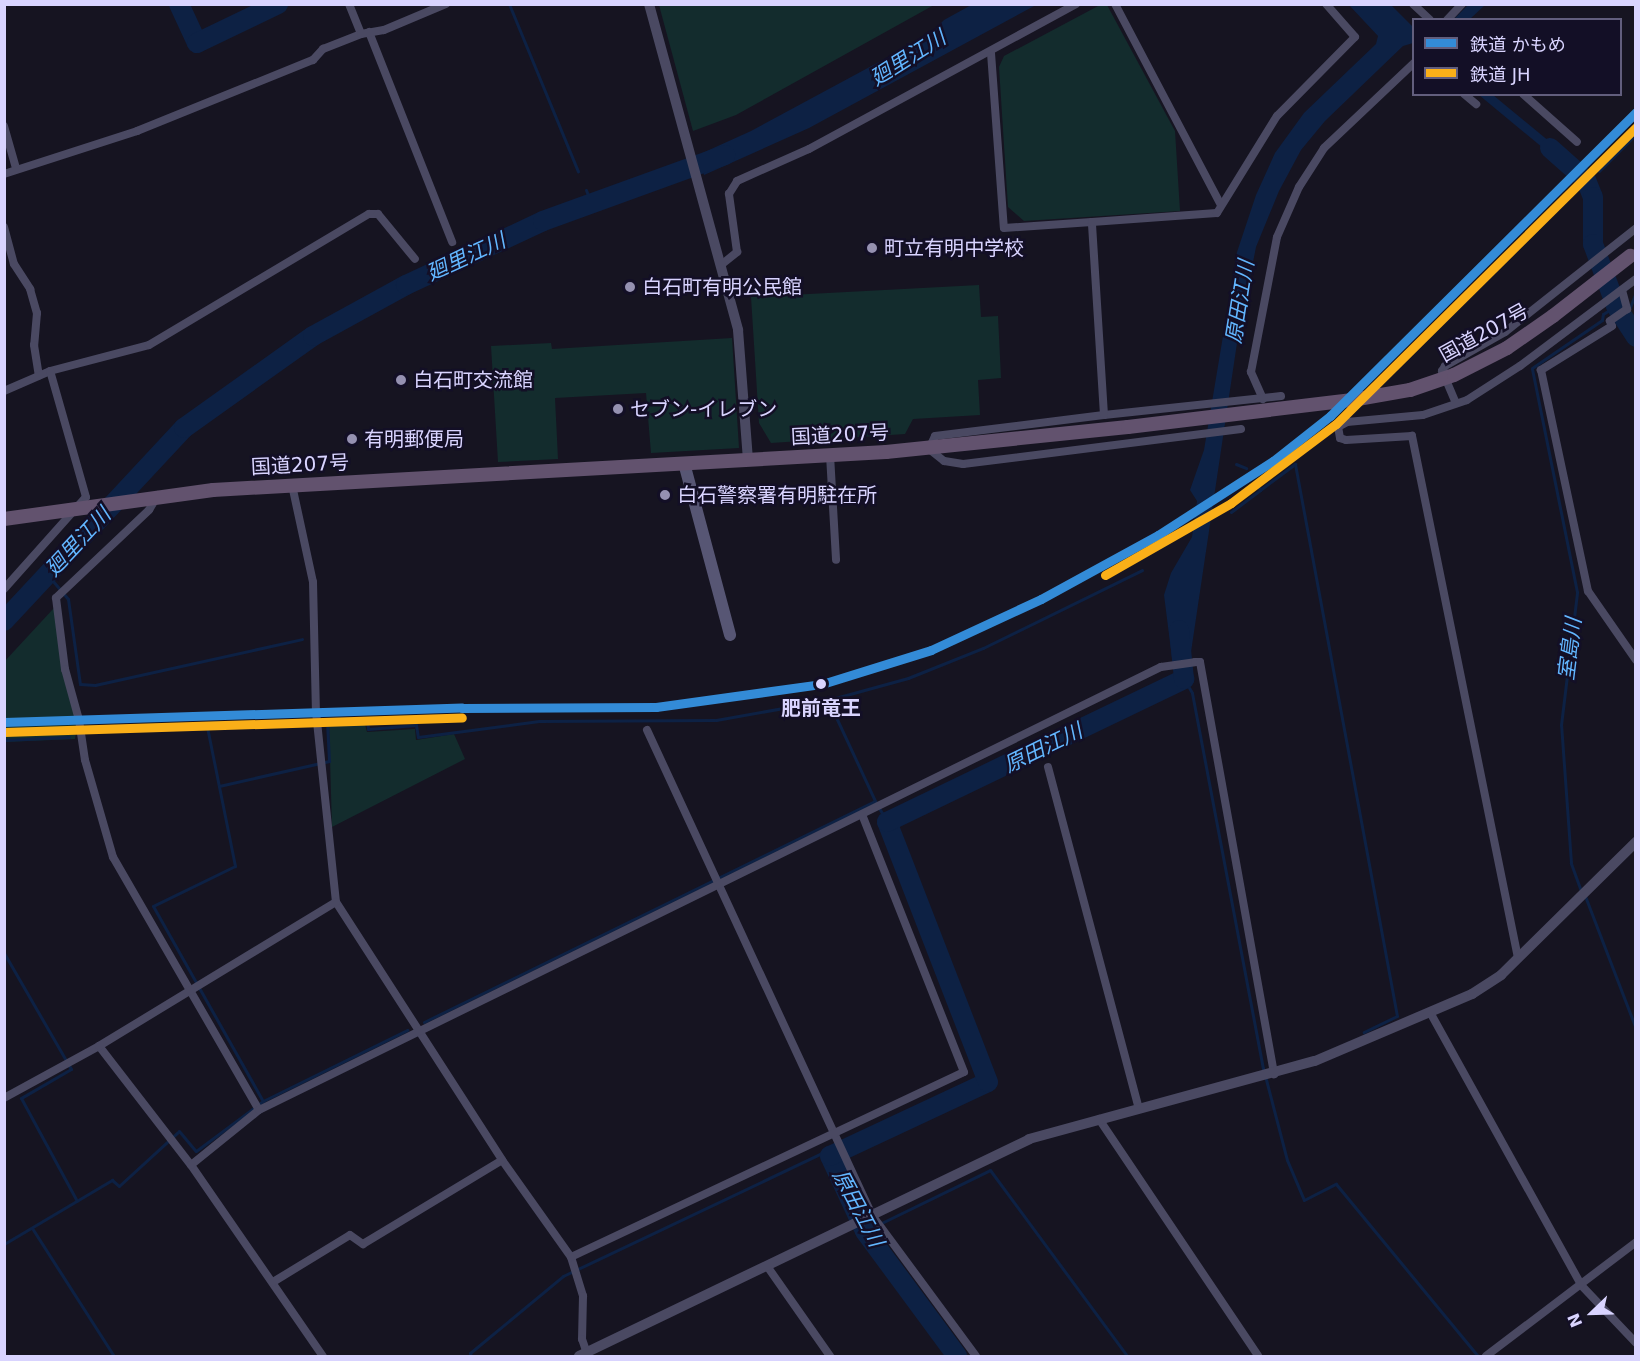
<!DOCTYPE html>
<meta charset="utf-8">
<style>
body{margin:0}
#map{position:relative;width:1640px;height:1361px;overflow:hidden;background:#161421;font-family:"DejaVu Sans","Noto Sans JP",sans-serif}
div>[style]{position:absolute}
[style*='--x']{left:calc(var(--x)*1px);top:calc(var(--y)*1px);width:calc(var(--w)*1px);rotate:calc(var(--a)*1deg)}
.green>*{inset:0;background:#132c2d}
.water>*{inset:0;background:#0d2144}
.stream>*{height:3px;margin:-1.5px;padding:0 1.5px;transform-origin:1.5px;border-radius:1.5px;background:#0d2144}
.river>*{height:20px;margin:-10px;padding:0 10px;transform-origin:10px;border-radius:10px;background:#0d2144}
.minor>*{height:8px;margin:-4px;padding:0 4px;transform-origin:4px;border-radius:4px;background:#4a4962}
.tertiary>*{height:10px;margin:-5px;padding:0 5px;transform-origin:5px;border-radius:5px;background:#4a4962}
.secondary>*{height:12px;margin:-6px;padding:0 6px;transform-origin:6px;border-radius:6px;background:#575674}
.trunk>*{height:14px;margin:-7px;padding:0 7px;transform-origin:7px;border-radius:7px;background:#62526e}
.trunk-bridge>*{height:14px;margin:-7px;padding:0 7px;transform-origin:7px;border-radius:7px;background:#62526e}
.rail-1>*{height:9px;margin:-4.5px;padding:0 4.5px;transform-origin:4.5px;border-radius:4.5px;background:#338bd7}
.rail-2>*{height:9px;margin:-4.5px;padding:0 4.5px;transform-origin:4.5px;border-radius:4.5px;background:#faaf18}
.dots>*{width:16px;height:16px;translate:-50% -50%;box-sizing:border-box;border:3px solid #130f26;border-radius:50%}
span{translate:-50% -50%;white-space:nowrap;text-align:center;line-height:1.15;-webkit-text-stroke:5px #130f26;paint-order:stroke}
.poi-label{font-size:20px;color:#d9d4ff}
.left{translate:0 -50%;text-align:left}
.street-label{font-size:20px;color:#d9d4ff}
.stop-label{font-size:20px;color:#d9d4ff;font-weight:700}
.water-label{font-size:21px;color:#62b6ff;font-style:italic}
.frame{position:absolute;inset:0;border:6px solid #d9d4ff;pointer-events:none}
.legend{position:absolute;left:1412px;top:18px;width:210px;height:78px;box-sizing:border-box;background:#130f26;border:2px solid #625e7d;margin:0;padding:8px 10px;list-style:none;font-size:18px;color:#d9d4ff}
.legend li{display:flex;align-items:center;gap:12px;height:30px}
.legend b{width:30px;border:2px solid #625e7d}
.north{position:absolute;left:1562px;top:1283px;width:60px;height:60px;-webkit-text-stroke:4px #130f26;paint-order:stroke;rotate:247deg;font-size:16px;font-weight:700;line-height:24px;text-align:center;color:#d9d4ff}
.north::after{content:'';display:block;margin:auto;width:21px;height:27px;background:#d9d4ff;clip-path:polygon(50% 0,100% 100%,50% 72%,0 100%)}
</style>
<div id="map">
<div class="green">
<i style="clip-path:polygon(659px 5px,659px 4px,934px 5px,736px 115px,693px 131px)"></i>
<i style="clip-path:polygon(1100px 5px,1107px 5px,1175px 131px,1180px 211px,1024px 221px,1008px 207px,999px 67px,1004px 56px)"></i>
<i style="clip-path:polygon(979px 285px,981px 317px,998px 316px,1001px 378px,978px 380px,980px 415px,913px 419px,905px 434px,771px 443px,759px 423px,751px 297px)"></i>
<i style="clip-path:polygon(732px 338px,739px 448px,651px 453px,646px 393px,555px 398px,558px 459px,498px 462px,491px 346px,551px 343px,552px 349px)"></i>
<i style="clip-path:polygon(54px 608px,77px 726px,75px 739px,5px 742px,4px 662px)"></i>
<i style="clip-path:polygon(364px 720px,367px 732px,415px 729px,416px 740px,454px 734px,465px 759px,332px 827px,329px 725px)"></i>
</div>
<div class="water">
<i style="clip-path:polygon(973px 4px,1036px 5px,809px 128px,704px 175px,698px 155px,751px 131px,929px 35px,944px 20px)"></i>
<i style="clip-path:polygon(1349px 5px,1391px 5px,1413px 27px,1413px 43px,1403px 46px,1325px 121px,1301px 150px,1279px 191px,1256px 247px,1237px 343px,1191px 652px,1172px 658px,1164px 595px,1171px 573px,1192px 537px,1197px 501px,1190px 490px,1204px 450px,1237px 252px,1256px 195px,1275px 153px,1304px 113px,1376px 44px,1378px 36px)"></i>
<i style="clip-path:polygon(1468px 5px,1485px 5px,1470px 19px,1453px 20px)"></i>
<i style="clip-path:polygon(1479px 95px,1493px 95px,1573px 161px,1566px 167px)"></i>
</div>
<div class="stream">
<i style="--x:509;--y:4;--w:181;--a:67.6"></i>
<i style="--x:1599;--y:171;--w:52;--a:-45"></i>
<i style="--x:586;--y:190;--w:14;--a:69"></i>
<i style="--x:1628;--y:312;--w:22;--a:-68"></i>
<i style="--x:1236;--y:464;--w:11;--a:22"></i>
<i style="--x:1257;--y:484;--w:7;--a:63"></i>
<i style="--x:1260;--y:490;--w:44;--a:-36.6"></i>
<i style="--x:1295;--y:464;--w:561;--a:79.53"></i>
<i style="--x:1397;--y:1016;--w:37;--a:154"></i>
<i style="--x:1231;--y:512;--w:36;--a:-37"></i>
<i style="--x:47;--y:574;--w:33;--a:50"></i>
<i style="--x:68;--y:599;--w:86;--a:82"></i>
<i style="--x:80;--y:684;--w:15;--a:4"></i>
<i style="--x:95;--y:685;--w:212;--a:-12.5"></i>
<i style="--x:1184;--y:679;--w:16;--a:60"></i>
<i style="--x:1192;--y:693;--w:382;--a:79.3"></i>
<i style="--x:1263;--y:1068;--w:95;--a:75.4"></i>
<i style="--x:1287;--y:1160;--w:43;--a:67"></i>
<i style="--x:1304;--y:1200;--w:36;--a:-27"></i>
<i style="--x:1336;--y:1184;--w:223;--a:50.5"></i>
<i style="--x:828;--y:700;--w:111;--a:65"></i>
<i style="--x:207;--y:727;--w:142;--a:78.6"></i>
<i style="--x:235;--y:866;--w:91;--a:154"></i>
<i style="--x:153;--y:906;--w:224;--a:60.6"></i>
<i style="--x:4;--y:740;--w:65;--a:-2.6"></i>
<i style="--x:219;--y:786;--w:113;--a:-12.8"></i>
<i style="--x:329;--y:761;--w:40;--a:-92.9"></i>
<i style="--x:327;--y:721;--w:40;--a:-2.9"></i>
<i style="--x:367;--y:719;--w:10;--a:84"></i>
<i style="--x:368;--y:729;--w:48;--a:-4.8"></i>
<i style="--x:416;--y:725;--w:12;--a:81"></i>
<i style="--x:418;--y:737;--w:122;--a:-7.5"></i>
<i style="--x:539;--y:721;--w:177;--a:-0.3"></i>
<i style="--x:716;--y:720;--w:114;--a:-10.1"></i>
<i style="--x:828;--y:700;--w:83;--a:-15.4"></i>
<i style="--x:908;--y:678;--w:81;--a:-21.8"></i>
<i style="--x:983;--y:648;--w:177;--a:-26.1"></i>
<i style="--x:1581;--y:891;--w:30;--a:-110"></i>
<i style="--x:1571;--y:863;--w:138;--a:-94.1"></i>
<i style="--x:1561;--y:725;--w:134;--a:-83.1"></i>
<i style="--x:1577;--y:592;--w:228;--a:-101.4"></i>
<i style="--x:1532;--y:368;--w:85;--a:-34.4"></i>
<i style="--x:1602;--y:320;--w:6;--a:-81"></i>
<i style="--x:1603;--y:314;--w:15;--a:-32"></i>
<i style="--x:1585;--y:896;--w:142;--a:69"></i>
<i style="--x:4;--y:953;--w:134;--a:60"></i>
<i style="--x:71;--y:1069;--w:58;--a:149.9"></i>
<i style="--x:21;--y:1098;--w:117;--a:61.5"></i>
<i style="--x:424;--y:1022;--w:502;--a:-26.11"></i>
<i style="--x:875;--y:801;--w:24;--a:60"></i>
<i style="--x:32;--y:1228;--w:152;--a:57.4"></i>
<i style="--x:865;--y:1231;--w:139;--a:-26"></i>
<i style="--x:990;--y:1170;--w:231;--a:53.6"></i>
<i style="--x:4;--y:1244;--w:126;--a:-30.7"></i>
<i style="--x:112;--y:1180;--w:9;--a:41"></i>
<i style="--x:119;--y:1186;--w:81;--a:-42.5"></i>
<i style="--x:179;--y:1131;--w:26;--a:50"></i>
<i style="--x:196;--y:1151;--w:84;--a:-36.7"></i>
<i style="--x:263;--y:1101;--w:161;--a:-26.2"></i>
<i style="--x:471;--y:1356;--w:3;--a:-108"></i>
<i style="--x:470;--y:1353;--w:121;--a:-39.6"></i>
<i style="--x:563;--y:1276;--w:284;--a:-25.4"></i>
<i style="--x:820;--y:1154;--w:10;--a:11"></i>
</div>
<div class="river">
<i style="--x:179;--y:4;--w:43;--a:65.2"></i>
<i style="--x:197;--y:43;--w:90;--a:-25.7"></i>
<i style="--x:1550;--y:148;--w:48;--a:41.6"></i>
<i style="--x:1586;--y:180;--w:18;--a:68"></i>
<i style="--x:1593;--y:197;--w:47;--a:90"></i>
<i style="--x:1593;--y:244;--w:66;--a:69.6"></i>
<i style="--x:1616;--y:306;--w:37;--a:57"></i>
<i style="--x:4;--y:621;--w:264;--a:-47"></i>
<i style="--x:184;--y:428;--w:158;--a:-35.5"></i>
<i style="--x:313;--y:336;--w:106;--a:-28.7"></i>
<i style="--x:406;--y:285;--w:151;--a:-25"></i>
<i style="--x:543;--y:221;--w:194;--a:-19.9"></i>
<i style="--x:957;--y:1356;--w:155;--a:-126.4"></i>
<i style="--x:865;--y:1231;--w:83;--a:-115"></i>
<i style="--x:830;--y:1156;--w:174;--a:-25.1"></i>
<i style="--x:988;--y:1082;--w:279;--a:-111.2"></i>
<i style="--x:887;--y:822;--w:330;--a:-25.7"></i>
<i style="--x:1184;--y:679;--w:49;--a:-95.8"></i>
</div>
<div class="minor">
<i style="--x:349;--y:4;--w:32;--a:68"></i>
<i style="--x:1115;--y:4;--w:227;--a:62.2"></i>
<i style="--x:1413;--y:4;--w:23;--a:43"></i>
<i style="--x:1447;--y:20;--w:22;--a:-47"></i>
<i style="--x:369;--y:32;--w:226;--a:68.4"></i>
<i style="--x:991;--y:53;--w:175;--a:85.8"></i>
<i style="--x:1004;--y:228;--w:88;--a:-3.9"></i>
<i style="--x:1464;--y:94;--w:16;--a:40"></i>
<i style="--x:1523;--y:94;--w:72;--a:41.6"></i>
<i style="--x:4;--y:126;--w:44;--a:74.1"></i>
<i style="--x:4;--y:174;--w:140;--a:-17.9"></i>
<i style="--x:137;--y:131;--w:190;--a:-22"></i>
<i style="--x:313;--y:60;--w:15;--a:-48"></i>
<i style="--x:323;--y:49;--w:41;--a:-21.5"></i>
<i style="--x:361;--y:34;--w:23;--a:-10"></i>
<i style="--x:384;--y:30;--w:67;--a:-22.8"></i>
<i style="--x:4;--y:227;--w:38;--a:75"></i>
<i style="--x:14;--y:264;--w:30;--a:57"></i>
<i style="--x:30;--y:289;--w:25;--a:74"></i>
<i style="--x:37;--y:313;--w:32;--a:95"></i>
<i style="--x:34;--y:345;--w:31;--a:81"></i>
<i style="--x:721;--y:265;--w:21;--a:-39"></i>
<i style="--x:737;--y:252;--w:59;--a:-97.9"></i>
<i style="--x:729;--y:194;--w:15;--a:-58"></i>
<i style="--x:737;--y:181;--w:79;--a:-24"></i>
<i style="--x:809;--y:149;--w:304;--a:-28.5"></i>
<i style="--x:1622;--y:290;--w:20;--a:75"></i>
<i style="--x:1627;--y:309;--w:21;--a:145"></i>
<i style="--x:1610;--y:321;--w:5;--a:68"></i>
<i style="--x:1612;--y:326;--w:84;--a:148.2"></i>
<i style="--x:1541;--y:370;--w:226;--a:78"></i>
<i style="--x:1588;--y:591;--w:84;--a:55.2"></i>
<i style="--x:4;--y:391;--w:50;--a:-23.5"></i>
<i style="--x:50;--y:371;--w:102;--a:-14.7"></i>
<i style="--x:149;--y:345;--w:256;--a:-30.8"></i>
<i style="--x:369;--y:214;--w:9;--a:0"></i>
<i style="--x:378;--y:214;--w:58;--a:50.6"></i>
<i style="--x:1263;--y:399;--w:30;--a:-114"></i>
<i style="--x:1251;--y:372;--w:137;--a:-79.1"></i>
<i style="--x:1277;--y:237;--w:55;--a:-66.3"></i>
<i style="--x:1299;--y:187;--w:46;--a:-57.3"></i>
<i style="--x:1324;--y:148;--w:124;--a:-43.4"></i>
<i style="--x:1455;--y:401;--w:33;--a:-113"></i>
<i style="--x:1442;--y:371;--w:6;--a:-59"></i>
<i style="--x:1445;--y:366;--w:69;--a:-29.5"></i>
<i style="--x:1505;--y:332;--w:167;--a:-38.4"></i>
<i style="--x:1104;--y:415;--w:178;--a:-6.1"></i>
<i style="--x:1241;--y:429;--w:280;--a:172.8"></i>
<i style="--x:963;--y:464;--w:19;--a:-171"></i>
<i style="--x:944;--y:461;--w:19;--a:-141"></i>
<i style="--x:929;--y:449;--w:14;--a:-65"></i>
<i style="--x:935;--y:436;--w:170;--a:-7.1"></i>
<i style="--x:1104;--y:415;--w:193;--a:-93.6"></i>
<i style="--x:1092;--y:222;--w:125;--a:-4.1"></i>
<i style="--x:1217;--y:213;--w:114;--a:-58.3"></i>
<i style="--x:1277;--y:116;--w:111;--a:-45.4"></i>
<i style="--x:1355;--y:37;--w:44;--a:-131.3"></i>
<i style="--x:830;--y:455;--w:105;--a:86.7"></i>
<i style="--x:292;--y:485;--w:99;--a:77.8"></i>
<i style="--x:313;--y:582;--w:130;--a:88.7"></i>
<i style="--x:316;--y:712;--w:191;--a:84"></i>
<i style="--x:336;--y:902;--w:307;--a:57.2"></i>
<i style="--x:502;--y:1160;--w:119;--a:54.6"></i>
<i style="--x:571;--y:1257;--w:41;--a:72.9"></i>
<i style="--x:583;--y:1296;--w:43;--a:91.3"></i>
<i style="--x:582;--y:1339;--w:18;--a:71"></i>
<i style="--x:158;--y:495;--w:17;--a:121"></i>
<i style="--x:149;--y:510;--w:128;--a:136.6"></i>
<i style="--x:56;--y:598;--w:72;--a:82.8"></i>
<i style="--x:65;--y:669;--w:53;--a:74.6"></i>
<i style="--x:79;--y:720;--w:40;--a:81.5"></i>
<i style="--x:85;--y:760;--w:101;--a:73.9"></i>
<i style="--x:113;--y:857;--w:292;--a:60"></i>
<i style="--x:4;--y:589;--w:123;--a:-48.3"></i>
<i style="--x:86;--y:497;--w:131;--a:-105.9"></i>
<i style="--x:647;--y:730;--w:535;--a:65.11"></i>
<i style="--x:872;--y:1215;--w:175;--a:53.6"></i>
<i style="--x:1048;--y:767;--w:354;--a:75.1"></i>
<i style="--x:1518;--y:958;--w:533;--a:-101.48"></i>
<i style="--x:1412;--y:436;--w:66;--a:176.5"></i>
<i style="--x:1346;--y:440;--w:6;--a:-162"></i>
<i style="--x:1340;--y:438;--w:11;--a:-100"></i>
<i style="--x:1338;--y:427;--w:10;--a:-29"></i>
<i style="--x:1347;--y:422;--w:76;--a:-5.3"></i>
<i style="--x:1423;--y:415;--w:46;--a:-18.8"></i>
<i style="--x:1467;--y:400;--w:63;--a:-32.7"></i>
<i style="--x:1520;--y:366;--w:145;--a:-36.9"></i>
<i style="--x:1431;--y:1014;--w:310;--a:61"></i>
<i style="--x:1581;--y:1285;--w:80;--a:46.5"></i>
<i style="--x:99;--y:1046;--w:150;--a:52.3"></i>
<i style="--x:191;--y:1165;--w:232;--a:55.4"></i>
<i style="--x:4;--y:1098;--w:108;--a:-28.7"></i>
<i style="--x:99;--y:1046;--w:277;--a:-31.3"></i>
<i style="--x:1099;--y:1119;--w:285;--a:56.1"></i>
<i style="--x:191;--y:1165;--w:87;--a:-39"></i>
<i style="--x:259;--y:1110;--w:1005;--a:-26.16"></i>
<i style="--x:1161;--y:667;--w:34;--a:-8"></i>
<i style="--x:1195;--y:662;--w:5;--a:0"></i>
<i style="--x:1200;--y:662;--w:419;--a:79.8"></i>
<i style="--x:571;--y:1257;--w:434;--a:-25.2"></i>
<i style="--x:964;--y:1072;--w:277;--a:-111.6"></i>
<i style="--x:767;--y:1266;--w:110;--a:55"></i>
<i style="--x:273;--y:1282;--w:90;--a:-31.4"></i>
<i style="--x:350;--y:1235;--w:16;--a:35"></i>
<i style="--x:363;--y:1244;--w:162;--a:-31.1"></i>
<i style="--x:1486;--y:1356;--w:188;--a:-37.2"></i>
</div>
<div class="tertiary">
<i style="--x:649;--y:4;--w:338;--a:74.7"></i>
<i style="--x:738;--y:330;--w:129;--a:85.6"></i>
<i style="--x:579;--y:1356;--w:500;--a:-25.7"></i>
<i style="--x:1029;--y:1139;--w:296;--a:-15.3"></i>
<i style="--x:1315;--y:1061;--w:171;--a:-23.1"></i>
<i style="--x:1472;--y:994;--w:35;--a:-33"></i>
<i style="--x:1501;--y:975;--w:190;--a:-44.6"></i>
</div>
<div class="secondary">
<i style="--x:684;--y:463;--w:178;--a:75"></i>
</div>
<div class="trunk">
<i style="--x:4;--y:519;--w:211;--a:-7.9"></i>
<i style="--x:213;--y:490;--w:674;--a:-3.23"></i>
<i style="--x:886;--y:452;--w:243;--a:-5.9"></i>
</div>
<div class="trunk-bridge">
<i style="--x:1128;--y:427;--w:226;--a:-6.9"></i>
<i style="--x:1352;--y:400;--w:59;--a:-9.8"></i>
<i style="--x:1410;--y:390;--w:46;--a:-18.8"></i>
<i style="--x:1454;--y:375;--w:59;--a:-27"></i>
<i style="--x:1507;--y:348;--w:56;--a:-34.8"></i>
<i style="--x:1553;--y:316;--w:98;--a:-37.9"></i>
</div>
<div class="rail-1">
<i style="--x:4;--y:722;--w:458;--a:-1.8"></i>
<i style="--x:462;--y:708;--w:194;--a:-0.3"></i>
<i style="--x:656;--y:707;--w:168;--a:-7.9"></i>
<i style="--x:822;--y:684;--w:114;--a:-17.3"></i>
<i style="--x:931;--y:650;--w:121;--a:-24.9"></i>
<i style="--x:1041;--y:599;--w:133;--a:-28.7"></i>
<i style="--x:1158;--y:535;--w:137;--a:-32.8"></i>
<i style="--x:1273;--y:461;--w:73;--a:-38.3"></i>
<i style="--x:1330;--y:416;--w:431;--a:-44.8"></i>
</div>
<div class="rail-2">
<i style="--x:1105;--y:575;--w:145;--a:-29.7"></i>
<i style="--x:1231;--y:503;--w:131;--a:-37"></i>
<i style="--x:1336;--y:424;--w:422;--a:-44.7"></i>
<i style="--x:4;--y:732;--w:458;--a:-1.8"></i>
</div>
<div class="dots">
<i style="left:872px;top:248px;background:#9591b1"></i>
<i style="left:630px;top:287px;background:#9591b1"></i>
<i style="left:401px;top:380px;background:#9591b1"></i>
<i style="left:618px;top:409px;background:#9591b1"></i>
<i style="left:352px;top:439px;background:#9591b1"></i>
<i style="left:665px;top:495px;background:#9591b1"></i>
<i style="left:821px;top:684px;background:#d9d4ff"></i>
</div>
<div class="poi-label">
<span class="left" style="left:884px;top:248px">町立有明中学校</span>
<span class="left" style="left:642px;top:287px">白石町有明公民館</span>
<span class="left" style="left:413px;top:380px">白石町交流館</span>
<span class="left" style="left:630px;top:409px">セブン-イレブン</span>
<span class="left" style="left:364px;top:439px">有明郵便局</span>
<span class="left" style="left:677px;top:495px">白石警察署有明駐在所</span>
</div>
<div class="street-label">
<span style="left:1484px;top:333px;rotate:-29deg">国道207号</span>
<span style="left:840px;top:435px;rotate:-3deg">国道207号</span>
<span style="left:300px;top:465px;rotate:-3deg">国道207号</span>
</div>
<div class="stop-label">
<span style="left:821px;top:708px">肥前竜王</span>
</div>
<div class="water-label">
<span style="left:908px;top:58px;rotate:-32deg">廻里江川</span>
<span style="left:466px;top:257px;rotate:-25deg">廻里江川</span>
<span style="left:1240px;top:302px;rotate:-81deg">原田江川</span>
<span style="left:78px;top:542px;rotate:-47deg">廻里江川</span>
<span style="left:1570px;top:649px;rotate:-83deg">室島川</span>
<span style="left:1043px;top:748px;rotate:-26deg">原田江川</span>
<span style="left:858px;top:1208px;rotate:62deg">原田江川</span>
</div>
<div class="frame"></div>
<ul class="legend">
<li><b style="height:8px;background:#338bd7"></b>鉄道 かもめ</li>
<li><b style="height:8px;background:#faaf18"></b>鉄道 JH</li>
</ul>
<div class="north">N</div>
</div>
